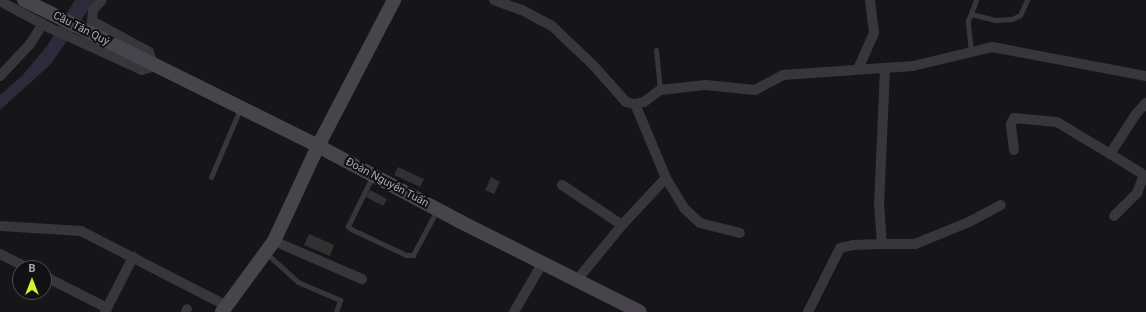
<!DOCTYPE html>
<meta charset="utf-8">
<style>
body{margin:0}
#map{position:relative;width:1146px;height:312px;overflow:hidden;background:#161517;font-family:Roboto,sans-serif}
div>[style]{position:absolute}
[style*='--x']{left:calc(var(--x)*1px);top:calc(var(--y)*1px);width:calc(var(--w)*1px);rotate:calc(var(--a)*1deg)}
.water>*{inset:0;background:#2b2b3b}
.building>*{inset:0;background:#323033}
.lane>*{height:5px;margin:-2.5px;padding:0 2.5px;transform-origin:2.5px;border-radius:2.5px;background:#38363c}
.street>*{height:10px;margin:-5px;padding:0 5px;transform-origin:5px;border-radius:5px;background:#38363c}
.secondary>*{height:14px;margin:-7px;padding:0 7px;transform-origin:7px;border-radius:7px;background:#47444c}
span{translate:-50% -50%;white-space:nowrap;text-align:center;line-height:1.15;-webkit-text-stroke:4px #111012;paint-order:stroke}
.street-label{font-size:11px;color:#aba7b7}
.north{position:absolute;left:12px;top:260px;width:40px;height:40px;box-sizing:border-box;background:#111012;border:1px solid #4f4c54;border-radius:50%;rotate:0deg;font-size:11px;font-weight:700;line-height:16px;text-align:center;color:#aba7b7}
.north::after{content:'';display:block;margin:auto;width:14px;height:18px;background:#cdf431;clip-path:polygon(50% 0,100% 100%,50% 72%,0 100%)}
</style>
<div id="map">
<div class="water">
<i style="clip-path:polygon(75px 0,95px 0,51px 64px,0 110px,0 95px,22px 76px,47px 46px)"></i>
</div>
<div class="building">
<i style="clip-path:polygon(398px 167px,424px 179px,420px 187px,394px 175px)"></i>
<i style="clip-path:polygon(491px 177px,500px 182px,494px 194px,485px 190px)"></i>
<i style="clip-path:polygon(370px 190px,387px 199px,383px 206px,366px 197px)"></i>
<i style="clip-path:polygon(309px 234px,334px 245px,330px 256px,304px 245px)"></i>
</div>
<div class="lane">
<i style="--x:971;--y:14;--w:25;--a:14"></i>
<i style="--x:995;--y:20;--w:17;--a:-3"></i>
<i style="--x:1012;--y:19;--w:9;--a:-27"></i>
<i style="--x:1020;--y:15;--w:17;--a:-65"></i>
<i style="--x:656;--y:50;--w:40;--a:84.3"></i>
<i style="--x:971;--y:52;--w:31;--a:-96"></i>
<i style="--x:968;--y:21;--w:22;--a:-69"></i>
<i style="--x:211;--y:177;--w:74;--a:-66.9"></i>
<i style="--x:372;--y:177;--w:55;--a:116.1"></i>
<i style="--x:348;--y:226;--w:4;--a:45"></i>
<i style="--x:351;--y:229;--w:61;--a:25.3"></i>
<i style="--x:406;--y:255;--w:7;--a:0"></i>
<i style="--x:413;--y:255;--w:51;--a:-61.9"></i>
<i style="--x:266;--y:253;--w:43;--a:42.2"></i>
<i style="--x:298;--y:282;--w:46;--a:23.2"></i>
<i style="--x:340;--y:300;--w:13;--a:108"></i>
</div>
<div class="street">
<i style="--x:494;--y:0;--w:30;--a:20"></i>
<i style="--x:522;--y:10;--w:34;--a:28"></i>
<i style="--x:552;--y:26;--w:58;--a:43.6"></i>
<i style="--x:594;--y:66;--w:48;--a:48.4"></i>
<i style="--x:626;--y:102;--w:9;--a:13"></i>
<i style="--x:635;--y:104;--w:9;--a:-13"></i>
<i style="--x:644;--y:102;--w:20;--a:-37"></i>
<i style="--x:660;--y:90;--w:46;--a:-6.2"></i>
<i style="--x:706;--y:85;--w:49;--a:5.8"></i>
<i style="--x:755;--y:90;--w:32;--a:-28"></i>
<i style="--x:783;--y:75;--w:130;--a:-4"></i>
<i style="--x:913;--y:66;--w:81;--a:-13.5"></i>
<i style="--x:992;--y:47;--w:157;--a:10.7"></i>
<i style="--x:0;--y:1;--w:57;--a:28.4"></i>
<i style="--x:50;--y:28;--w:101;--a:24.5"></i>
<i style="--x:142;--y:70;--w:13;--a:-18"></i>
<i style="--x:154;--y:66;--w:15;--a:-110"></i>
<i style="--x:149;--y:52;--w:65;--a:-151.5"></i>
<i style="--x:92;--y:21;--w:11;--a:-85"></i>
<i style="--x:93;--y:10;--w:13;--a:-48"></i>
<i style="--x:858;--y:69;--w:39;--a:-66"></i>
<i style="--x:874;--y:33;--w:33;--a:-97"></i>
<i style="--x:885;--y:69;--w:135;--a:92.5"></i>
<i style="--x:879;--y:204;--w:40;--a:85.7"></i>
<i style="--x:882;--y:244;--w:33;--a:0"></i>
<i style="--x:915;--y:244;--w:58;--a:-22.2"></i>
<i style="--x:969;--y:222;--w:36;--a:-28"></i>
<i style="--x:0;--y:76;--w:44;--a:-46.8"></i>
<i style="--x:30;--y:44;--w:24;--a:-57"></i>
<i style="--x:1014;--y:150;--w:26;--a:-97"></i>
<i style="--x:1011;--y:124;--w:7;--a:-63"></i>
<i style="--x:1014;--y:118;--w:43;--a:5.3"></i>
<i style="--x:1057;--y:122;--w:62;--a:31.1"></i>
<i style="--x:666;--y:178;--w:35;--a:59"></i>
<i style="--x:684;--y:208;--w:22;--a:43"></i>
<i style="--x:700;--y:223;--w:41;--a:14"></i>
<i style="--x:562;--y:185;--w:72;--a:33.7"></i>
<i style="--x:1114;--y:216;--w:33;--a:-45"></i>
<i style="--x:1137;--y:193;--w:19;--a:-69"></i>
<i style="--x:1144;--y:175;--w:40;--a:-148"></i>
<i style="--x:1110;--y:154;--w:48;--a:-57"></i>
<i style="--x:1136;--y:114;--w:15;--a:-48"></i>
<i style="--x:0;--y:226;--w:81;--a:3.5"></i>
<i style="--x:81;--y:231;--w:162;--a:27.2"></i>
<i style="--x:274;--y:241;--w:96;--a:23.4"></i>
<i style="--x:0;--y:254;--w:31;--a:27"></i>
<i style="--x:44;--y:276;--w:71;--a:26.9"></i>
<i style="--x:577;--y:280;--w:71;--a:-50.7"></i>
<i style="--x:622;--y:225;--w:64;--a:-46.9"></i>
<i style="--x:666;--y:178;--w:80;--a:-112.7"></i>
<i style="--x:105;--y:312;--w:62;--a:-63"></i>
<i style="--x:186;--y:312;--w:3;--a:-72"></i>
<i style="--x:514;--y:312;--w:58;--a:-59.9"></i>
<i style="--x:808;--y:312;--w:72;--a:-63.4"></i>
<i style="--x:840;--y:248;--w:13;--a:-13"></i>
<i style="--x:853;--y:245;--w:29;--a:-2"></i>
</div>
<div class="secondary">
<i style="--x:24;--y:0;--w:328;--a:26.4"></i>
<i style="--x:318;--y:146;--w:162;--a:28"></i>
<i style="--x:461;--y:222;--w:200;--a:26.7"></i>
<i style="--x:222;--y:312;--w:88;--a:-53.8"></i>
<i style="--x:274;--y:241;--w:105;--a:-65.1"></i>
<i style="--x:318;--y:146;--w:165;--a:-62.5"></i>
</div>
<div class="street-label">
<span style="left:81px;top:29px;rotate:27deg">Cầu Tân Quý</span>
<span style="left:387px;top:183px;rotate:28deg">Đoàn Nguyễn Tuấn</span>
</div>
<div class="north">B</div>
</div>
